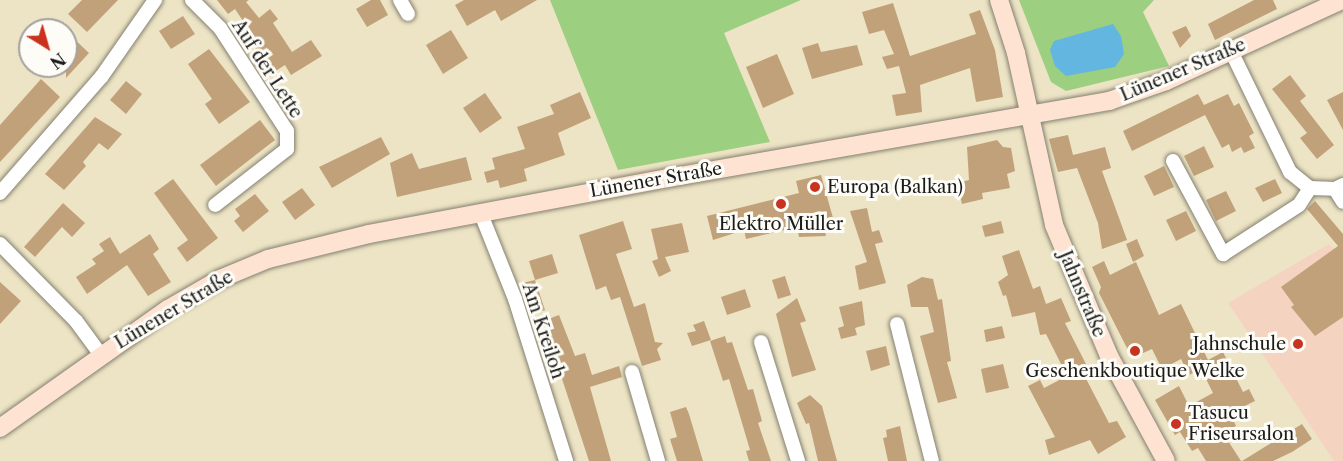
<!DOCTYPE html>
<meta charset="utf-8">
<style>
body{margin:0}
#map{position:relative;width:1343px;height:461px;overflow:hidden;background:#ede4c5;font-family:"Libre Caslon Text",serif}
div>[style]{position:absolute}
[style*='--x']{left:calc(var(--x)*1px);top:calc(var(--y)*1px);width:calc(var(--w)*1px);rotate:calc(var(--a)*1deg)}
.built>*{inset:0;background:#f5d3c1}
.green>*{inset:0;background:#9ccf80}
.water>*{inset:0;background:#63b6df}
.building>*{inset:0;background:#c1a179}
.roads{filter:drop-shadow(0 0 2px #848070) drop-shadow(0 0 2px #848070)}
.street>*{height:14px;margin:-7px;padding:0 7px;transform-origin:7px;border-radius:7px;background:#fff}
.secondary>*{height:18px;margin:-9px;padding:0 9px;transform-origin:9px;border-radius:9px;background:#fee3d2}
.dots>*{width:16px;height:16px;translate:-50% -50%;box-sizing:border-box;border:3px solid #fdfcf7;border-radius:50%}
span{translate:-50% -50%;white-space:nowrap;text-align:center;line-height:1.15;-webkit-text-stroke:6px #fdfcf7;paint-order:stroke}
.street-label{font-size:18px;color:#1c1c1c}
.poi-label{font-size:18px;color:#1c1c1c}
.left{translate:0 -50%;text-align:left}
.right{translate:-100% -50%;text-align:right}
.north{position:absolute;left:18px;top:18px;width:60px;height:60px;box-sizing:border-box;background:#fdfcf7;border:2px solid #a3a29f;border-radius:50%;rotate:143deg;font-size:16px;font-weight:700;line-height:24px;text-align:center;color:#1c1c1c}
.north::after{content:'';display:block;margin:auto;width:21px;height:27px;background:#c8321e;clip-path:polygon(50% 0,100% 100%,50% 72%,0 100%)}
</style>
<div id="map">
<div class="built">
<i style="clip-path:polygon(1329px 244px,1343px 258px,1343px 461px,1334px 461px,1228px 303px)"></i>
</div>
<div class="green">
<i style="clip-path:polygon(550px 0,801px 0,724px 33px,770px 142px,618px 170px)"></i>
<i style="clip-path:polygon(1019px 0,1154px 0,1143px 12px,1169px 66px,1066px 91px,1051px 82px)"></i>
</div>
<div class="water">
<i style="clip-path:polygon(1113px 24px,1121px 36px,1124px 54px,1115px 67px,1066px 76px,1055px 66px,1050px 50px,1054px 41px)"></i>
</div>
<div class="building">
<i style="clip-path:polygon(82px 0,118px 0,87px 32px,68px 14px)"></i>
<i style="clip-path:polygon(217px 0,249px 0,246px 2px,259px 18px,270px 9px,278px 19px,273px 23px,292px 52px,311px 40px,322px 56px,291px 75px,285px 65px,274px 72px,239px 28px,245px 24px,235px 9px,228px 14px)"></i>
<i style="clip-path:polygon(371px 0,380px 0,388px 15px,367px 27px,356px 9px)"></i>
<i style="clip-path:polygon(464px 0,537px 0,501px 21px,495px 10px,467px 26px,455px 5px)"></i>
<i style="clip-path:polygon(1254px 0,1273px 0,1277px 9px,1215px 40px,1208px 24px)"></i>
<i style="clip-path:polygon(893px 3px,910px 56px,976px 34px,969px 14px,980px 10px,995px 50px,1003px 97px,976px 102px,970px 68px,920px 85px,922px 112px,896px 116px,892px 95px,906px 93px,899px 66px,887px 69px,882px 57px,894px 54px,884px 30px,869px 34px,862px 12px)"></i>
<i style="clip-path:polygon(183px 16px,195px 34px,171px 49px,159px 31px)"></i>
<i style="clip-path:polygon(1186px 26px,1191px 36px,1180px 48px,1172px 32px)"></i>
<i style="clip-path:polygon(451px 30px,468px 58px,443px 74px,426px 45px)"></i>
<i style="clip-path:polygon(71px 36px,89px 53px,66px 78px,66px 42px)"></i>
<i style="clip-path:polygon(818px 43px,821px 52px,857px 45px,863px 65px,812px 79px,802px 48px)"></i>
<i style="clip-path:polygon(209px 49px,250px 102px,219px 124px,205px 104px,212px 99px,188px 64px)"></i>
<i style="clip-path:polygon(777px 54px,794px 94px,763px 108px,746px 67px)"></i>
<i style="clip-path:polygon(1290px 75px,1306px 96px,1300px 101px,1334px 145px,1317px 159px,1300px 138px,1307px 133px,1272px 89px)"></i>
<i style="clip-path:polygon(41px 79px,60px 97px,0 162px,0 125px)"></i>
<i style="clip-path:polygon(126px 81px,142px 94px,126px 114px,110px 100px)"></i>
<i style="clip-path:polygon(580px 92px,591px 118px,558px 133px,565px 155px,524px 169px,527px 181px,500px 188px,498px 180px,487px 183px,484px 172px,495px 169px,492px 158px,525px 149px,517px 127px,554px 114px,550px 105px)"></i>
<i style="clip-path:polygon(1343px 92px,1343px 130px,1327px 100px)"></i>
<i style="clip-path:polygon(485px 93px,502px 118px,480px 133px,463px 108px)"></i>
<i style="clip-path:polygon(1198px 94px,1204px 105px,1228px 94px,1234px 106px,1239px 103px,1254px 133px,1249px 136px,1255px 148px,1244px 153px,1241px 147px,1232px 152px,1229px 144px,1222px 148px,1205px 115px,1132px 151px,1123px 131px)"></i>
<i style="clip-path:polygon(95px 117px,122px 134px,108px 150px,99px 143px,83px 162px,86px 166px,64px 190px,45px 174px)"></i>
<i style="clip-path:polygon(260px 120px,275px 140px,216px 186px,200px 165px)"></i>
<i style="clip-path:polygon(1068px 135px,1073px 155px,1105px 147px,1111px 168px,1102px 171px,1127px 240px,1102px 249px,1098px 223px,1077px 168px,1058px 172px,1049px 139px)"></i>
<i style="clip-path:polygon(381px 137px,390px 154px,332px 188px,319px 167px)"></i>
<i style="clip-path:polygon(997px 140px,1003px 147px,1011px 148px,1015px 171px,1007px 174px,1010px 188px,982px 193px,983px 199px,962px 204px,957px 183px,969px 180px,967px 147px)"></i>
<i style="clip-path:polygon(1204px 146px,1214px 167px,1194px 176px,1184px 156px)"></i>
<i style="clip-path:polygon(412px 153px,419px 169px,466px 157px,472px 180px,397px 197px,390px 163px)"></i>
<i style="clip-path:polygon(1164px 166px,1174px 187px,1154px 196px,1144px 176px)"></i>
<i style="clip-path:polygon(821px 175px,833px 218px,823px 220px,826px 236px,799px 237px,797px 227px,746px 239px,744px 230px,713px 240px,707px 216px,799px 193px,796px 181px)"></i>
<i style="clip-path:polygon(173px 179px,218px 238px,187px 262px,177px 248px,188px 240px,154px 193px)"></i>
<i style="clip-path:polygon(1275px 179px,1282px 193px,1263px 202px,1255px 188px)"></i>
<i style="clip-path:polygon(302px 188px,315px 205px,295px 220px,282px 202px)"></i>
<i style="clip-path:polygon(1226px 191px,1236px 211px,1216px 221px,1206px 200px)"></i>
<i style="clip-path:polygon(255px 194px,269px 211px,243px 232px,234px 221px,240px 216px,235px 209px)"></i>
<i style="clip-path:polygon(1315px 201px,1343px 234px,1343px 317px,1315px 336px,1291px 307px,1294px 305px,1281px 287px,1338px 246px,1307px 209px)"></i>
<i style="clip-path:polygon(63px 203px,85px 223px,72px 237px,62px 227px,35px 257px,24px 247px)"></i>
<i style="clip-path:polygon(867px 208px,872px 232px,879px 230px,883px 242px,875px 244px,886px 283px,859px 290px,855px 266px,867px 262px,850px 211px)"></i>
<i style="clip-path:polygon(1186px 211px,1196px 231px,1176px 241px,1166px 220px)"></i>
<i style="clip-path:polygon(623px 221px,632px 249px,616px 254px,634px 307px,645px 303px,655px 342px,663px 343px,657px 349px,661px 360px,642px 366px,620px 297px,611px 300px,606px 286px,596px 290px,579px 235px)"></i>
<i style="clip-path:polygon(1001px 221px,1004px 233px,985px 237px,982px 226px)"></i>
<i style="clip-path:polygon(682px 223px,689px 252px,665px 257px,671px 271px,659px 277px,652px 261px,658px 259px,651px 229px)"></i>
<i style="clip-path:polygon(150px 234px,159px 249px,153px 254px,171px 282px,148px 296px,127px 265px,87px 294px,76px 277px,96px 264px,92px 259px,104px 251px,99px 244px,110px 237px,120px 254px)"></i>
<i style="clip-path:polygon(1137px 239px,1144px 256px,1133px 262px,1126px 244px)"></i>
<i style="clip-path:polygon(1019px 250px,1033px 289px,1040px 286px,1046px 304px,1061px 298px,1071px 321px,1065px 323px,1087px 366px,1081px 369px,1109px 423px,1117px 421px,1126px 437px,1098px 454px,1090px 440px,1049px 455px,1045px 440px,1055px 437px,1028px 386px,1040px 380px,1044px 388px,1067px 376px,1046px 334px,1040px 335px,1035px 312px,1012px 317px,1006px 295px,1003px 296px,998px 282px,1008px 275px,1002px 256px)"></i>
<i style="clip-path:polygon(552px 254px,558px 273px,535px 280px,545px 310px,533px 314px,522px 283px,535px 280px,529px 261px)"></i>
<i style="clip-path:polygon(1104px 261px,1110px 275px,1136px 262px,1159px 315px,1181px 304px,1208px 360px,1223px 352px,1243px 392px,1249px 389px,1255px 401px,1230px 413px,1236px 426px,1223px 433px,1241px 461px,1206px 461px,1198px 448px,1192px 451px,1180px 432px,1175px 435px,1155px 400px,1179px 386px,1189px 406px,1213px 393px,1201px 369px,1189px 375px,1181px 359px,1162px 369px,1152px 349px,1132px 358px,1099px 293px,1101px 287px,1092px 267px)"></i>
<i style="clip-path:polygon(785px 276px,791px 295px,778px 299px,772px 280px)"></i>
<i style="clip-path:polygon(922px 277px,933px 279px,938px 300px,942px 299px,951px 361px,947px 362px,957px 398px,938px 403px,920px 336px,934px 332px,928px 307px,911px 307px,907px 285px)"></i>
<i style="clip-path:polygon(0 282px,21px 301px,0 324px)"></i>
<i style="clip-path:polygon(745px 289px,751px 307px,727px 315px,721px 297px)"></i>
<i style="clip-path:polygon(797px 298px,806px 321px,800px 323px,816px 370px,792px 377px,776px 314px)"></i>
<i style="clip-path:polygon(862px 301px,865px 325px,855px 328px,857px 335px,841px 339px,838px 328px,844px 326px,839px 307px)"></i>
<i style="clip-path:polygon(559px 315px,575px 356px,585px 353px,592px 375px,619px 366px,622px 377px,590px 387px,611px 461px,589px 461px,543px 321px)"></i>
<i style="clip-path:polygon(704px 321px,711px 340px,692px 346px,687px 333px,696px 331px,693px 325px)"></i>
<i style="clip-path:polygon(1002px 326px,1005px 338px,986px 342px,984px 330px)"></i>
<i style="clip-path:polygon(725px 336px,727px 343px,732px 342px,748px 390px,753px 389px,762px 421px,758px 423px,771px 461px,749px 461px,746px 451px,750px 450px,729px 379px,723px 381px,710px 341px)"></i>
<i style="clip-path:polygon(886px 346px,890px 365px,871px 371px,866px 351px)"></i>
<i style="clip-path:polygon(1003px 364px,1009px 388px,986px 393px,981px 369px)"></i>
<i style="clip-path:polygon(810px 395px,822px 406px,837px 461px,818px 461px,809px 423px,806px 424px,797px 403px)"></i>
<i style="clip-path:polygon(686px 407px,689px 414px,703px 461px,677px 461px,670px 439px,677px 437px,670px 412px)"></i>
<i style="clip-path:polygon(1302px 424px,1312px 439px,1292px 452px,1273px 461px,1242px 461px)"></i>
<i style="clip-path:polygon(900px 426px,907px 461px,888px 461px,883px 438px,887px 437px,886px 430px)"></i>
</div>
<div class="roads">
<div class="street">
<i style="--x:192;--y:0;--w:40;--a:45"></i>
<i style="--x:220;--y:28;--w:123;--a:57"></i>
<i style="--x:287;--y:131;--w:18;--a:90"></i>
<i style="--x:287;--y:149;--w:91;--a:142.1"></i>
<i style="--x:400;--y:0;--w:16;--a:60"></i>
<i style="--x:1231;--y:51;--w:135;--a:64"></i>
<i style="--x:1290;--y:172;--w:26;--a:39"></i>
<i style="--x:1310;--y:188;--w:25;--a:2"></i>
<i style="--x:1335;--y:189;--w:9;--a:-27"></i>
<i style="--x:1173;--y:161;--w:106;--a:61.7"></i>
<i style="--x:1223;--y:254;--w:90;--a:-32.8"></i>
<i style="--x:1299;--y:205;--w:20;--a:-57"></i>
<i style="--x:1335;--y:189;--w:15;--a:58"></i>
<i style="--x:0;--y:193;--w:155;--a:-48.9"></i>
<i style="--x:102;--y:76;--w:93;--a:-55.1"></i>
<i style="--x:481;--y:214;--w:92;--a:68.2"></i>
<i style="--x:515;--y:299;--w:170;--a:72.5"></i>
<i style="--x:0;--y:244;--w:108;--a:45.4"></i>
<i style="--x:76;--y:321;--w:42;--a:53.7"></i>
<i style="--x:897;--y:324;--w:141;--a:75.7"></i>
<i style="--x:761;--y:342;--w:125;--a:72.7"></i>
<i style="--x:632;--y:372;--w:93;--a:73.7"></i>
</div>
<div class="secondary">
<i style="--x:999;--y:0;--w:56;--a:72.2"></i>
<i style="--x:1016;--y:53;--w:176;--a:77.5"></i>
<i style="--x:1054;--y:225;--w:142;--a:67.2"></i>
<i style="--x:1109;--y:356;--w:119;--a:61.5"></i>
<i style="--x:0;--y:428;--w:206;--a:-35.3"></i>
<i style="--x:168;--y:309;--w:60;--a:-30"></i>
<i style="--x:220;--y:279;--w:52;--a:-22.6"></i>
<i style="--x:268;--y:259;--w:104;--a:-13.9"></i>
<i style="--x:369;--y:234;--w:304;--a:-10.6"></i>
<i style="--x:668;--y:178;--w:448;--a:-9.9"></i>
<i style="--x:1109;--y:101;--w:60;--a:-19.3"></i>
<i style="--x:1166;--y:81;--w:194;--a:-24.7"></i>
</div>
</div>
<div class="dots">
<i style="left:815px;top:187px;background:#c8321e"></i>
<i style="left:781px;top:204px;background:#c8321e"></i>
<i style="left:1298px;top:344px;background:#c8321e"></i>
<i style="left:1135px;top:351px;background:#c8321e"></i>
<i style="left:1176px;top:424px;background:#c8321e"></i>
</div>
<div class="street-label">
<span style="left:267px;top:69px;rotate:57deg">Auf der Lette</span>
<span style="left:1183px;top:70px;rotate:-23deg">Lünener Straße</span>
<span style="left:656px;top:180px;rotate:-10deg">Lünener Straße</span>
<span style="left:1082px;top:294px;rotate:67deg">Jahnstraße</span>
<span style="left:174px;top:310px;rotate:-31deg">Lünener Straße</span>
<span style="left:543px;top:331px;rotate:72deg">Am Kreiloh</span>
</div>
<div class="poi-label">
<span class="left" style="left:827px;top:187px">Europa (Balkan)</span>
<span style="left:781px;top:224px">Elektro Müller</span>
<span class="right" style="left:1286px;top:344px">Jahnschule</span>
<span style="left:1135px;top:371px">Geschenkboutique Welke</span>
<span class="left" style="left:1188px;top:424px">Tasucu<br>Friseursalon</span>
</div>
<div class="north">N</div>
</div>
